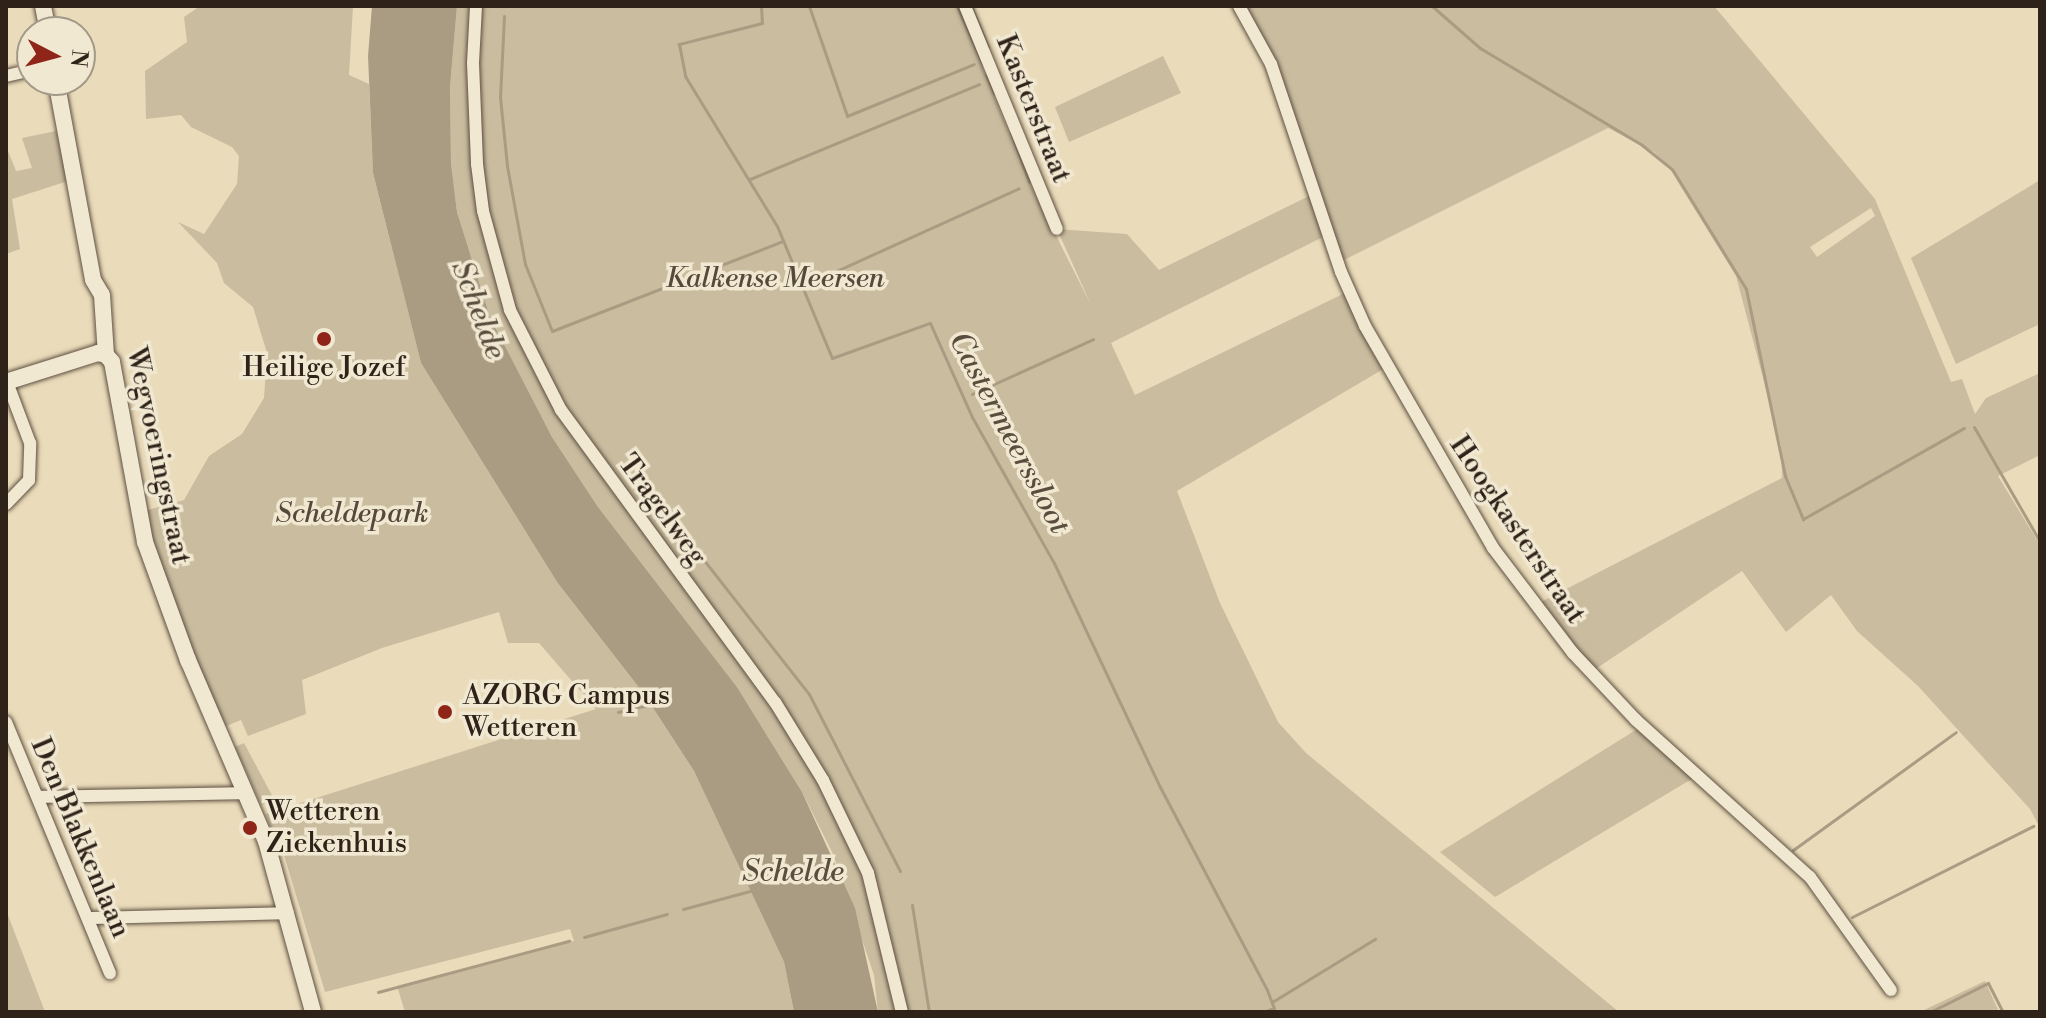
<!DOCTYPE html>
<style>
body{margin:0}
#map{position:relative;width:2046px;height:1018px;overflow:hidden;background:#eadbba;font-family:"Libre Bodoni",serif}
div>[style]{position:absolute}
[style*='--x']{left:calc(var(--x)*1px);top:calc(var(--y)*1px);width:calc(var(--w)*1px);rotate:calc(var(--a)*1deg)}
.green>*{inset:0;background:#cabc9f}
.water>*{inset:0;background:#aa9c83}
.stream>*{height:3px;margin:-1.5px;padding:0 1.5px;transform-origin:1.5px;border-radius:1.5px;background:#aa9c83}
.roads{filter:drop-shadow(0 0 2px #5e5041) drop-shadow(0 0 2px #5e5041)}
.street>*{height:12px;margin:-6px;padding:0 6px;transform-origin:6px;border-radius:6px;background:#f1e8d2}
.secondary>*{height:16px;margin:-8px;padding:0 8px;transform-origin:8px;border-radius:8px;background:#f1e8d2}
.dots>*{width:22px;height:22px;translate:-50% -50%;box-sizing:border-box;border:4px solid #f1e8d2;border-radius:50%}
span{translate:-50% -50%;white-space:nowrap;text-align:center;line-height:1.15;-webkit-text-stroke:7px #f1e8d2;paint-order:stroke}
.street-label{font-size:28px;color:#2f2219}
.park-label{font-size:28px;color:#56483a;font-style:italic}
.poi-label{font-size:28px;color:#2f2219}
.left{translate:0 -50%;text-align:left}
.water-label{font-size:30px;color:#5a4d3e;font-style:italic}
.frame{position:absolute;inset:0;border:8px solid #2f2219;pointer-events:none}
.north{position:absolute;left:16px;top:16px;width:80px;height:80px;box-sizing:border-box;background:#f1e8d2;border:2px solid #a39988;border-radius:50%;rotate:96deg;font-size:22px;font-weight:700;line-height:32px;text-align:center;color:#2f2219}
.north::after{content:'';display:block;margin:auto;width:28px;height:36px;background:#8f2418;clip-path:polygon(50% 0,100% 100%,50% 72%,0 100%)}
</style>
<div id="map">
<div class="green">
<i style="clip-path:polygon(200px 6px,353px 6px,349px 75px,369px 84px,373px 173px,421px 363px,557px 582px,644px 694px,694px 771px,784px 962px,794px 1012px,405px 1012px,397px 986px,574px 941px,570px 929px,325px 992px,276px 828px,270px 827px,266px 814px,596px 709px,539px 643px,508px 643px,499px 612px,382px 648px,302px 680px,306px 714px,248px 736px,241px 720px,226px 726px,192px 656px,144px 511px,184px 500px,209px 456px,242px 434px,264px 398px,267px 353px,253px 307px,224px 283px,217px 263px,178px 222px,204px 234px,237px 184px,239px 156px,232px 147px,191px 127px,181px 115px,146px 119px,145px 71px,187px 42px,184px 17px)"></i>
<i style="clip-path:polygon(evenodd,457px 6px,957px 6px,1029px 182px,1091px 305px,1057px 229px,1127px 234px,1159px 270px,1313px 194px,1278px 84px,1238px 6px,1714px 6px,1875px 199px,1951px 382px,1962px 379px,1975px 414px,1986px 398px,2040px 373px,2040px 455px,1998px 476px,2040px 545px,2040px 828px,2030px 809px,1918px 686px,1857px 631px,1831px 595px,1786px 632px,1742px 571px,1594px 670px,1539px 603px,1782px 478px,1781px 446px,1736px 276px,1668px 166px,1654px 152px,1608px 128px,1338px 263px,1329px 234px,1111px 343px,1135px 395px,1349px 291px,1385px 368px,1177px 491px,1220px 603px,1278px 722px,1306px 753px,1619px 1012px,878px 1012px,874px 975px,833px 854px,802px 792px,737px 687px,598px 507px,552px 437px,490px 317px,457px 212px,451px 163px,450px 87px,457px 6px,1871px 208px,1875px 216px,1817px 257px,1810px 247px,1871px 208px)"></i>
<i style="clip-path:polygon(1163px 56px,1181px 93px,1069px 142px,1055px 107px)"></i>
<i style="clip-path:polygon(56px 131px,68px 181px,12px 199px,20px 249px,6px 254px,6px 146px,16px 171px,32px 168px,22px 138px)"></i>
<i style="clip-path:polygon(2040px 180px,2040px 324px,1956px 364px,1911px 258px)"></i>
<i style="clip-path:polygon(1639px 728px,1695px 777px,1495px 897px,1440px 852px)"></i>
<i style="clip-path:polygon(244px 743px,275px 801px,261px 805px,235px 747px)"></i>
<i style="clip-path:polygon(6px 910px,45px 1012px,6px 1012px)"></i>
<i style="clip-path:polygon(1985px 981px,1999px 1012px,1920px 1012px)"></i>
</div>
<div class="water">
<i style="clip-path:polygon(372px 6px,457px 6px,450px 87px,451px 163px,457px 212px,490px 317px,552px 437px,598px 507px,737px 687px,802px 792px,855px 908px,878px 1012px,794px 1012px,784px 962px,694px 771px,644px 694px,557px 582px,421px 363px,373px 173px,368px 56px)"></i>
</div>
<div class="stream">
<i style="--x:761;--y:6;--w:17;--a:87"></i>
<i style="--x:762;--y:23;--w:86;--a:165.8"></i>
<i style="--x:679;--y:44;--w:33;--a:79"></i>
<i style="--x:685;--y:76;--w:176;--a:58.5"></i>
<i style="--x:777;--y:226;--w:143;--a:67.4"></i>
<i style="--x:832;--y:358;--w:104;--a:-19.7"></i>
<i style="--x:930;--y:323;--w:103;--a:65.9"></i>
<i style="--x:972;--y:417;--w:167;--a:60.7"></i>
<i style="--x:1054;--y:563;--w:248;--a:64.7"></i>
<i style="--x:1160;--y:787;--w:229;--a:62.2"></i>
<i style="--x:1267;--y:990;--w:19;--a:69"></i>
<i style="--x:1274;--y:1008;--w:12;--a:160"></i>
<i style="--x:809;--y:6;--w:116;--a:70.9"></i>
<i style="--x:847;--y:116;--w:137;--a:-22.3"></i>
<i style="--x:957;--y:6;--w:64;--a:66.2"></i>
<i style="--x:971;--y:6;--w:44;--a:67.5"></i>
<i style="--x:1432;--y:6;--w:64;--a:41.2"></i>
<i style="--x:1480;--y:48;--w:189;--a:30.9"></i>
<i style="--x:1642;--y:145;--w:38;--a:39"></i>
<i style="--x:1672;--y:169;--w:141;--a:58.3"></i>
<i style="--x:1746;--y:289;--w:191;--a:78.2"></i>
<i style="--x:1785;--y:476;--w:47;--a:67.3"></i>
<i style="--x:1803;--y:519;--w:185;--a:-29.5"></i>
<i style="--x:504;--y:16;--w:81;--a:92.8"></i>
<i style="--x:500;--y:97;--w:69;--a:84.2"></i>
<i style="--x:507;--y:166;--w:100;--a:79.6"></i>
<i style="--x:525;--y:264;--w:72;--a:68.1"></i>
<i style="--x:552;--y:331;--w:248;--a:-21.3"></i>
<i style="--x:986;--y:75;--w:20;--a:66"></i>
<i style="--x:1011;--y:133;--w:52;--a:69.8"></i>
<i style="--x:750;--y:179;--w:248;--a:-22.5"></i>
<i style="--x:801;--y:287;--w:239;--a:-24.4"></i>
<i style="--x:972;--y:394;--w:133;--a:-24.4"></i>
<i style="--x:1974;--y:427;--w:133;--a:60.1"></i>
<i style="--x:685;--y:536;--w:201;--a:51.9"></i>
<i style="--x:809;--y:694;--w:199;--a:62.8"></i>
<i style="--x:618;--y:712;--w:36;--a:-13"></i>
<i style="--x:1793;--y:850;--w:201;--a:-35.9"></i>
<i style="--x:912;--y:905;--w:108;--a:81"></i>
<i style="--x:683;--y:909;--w:77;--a:-15.1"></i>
<i style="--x:1852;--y:917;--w:203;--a:-26.7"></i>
<i style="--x:584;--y:937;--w:86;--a:-15.5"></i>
<i style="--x:378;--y:992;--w:198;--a:-15"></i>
<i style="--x:1272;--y:1002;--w:121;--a:-31.5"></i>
<i style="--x:1930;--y:1012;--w:65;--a:-26.6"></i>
<i style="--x:1988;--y:983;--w:33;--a:63"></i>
<i style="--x:2037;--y:1012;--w:3;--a:-18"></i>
</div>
<div class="roads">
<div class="street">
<i style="--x:476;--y:6;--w:57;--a:93"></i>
<i style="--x:473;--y:63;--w:101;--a:87.7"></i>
<i style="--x:477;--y:164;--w:47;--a:82.7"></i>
<i style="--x:483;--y:211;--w:103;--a:74.7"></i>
<i style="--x:510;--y:310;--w:112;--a:63"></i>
<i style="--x:561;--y:410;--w:362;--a:53.8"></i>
<i style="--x:775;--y:702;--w:92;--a:58.4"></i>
<i style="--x:823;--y:780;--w:103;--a:64.2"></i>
<i style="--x:868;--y:873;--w:143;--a:76.3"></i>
<i style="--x:965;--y:6;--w:241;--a:67.6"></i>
<i style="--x:1239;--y:6;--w:66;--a:61.1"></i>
<i style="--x:1271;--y:64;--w:219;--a:71.4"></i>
<i style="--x:1341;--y:272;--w:59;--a:66"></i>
<i style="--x:1365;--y:326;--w:256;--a:60"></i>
<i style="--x:1493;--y:548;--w:132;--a:52.7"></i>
<i style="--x:1573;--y:653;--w:92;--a:46.8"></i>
<i style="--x:1636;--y:720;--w:234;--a:42.1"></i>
<i style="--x:1810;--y:877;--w:139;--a:54.4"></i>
<i style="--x:6;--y:76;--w:27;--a:-13"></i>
<i style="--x:6;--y:504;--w:33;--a:-46"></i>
<i style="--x:29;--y:480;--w:37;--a:-88"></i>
<i style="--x:30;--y:443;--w:65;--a:-110.7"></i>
<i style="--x:6;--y:722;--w:272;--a:67.5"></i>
<i style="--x:39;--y:797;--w:208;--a:-1.1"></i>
<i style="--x:88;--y:918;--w:200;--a:-1.4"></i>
</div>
<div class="secondary">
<i style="--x:43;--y:6;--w:26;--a:79"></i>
<i style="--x:56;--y:80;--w:203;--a:79.5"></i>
<i style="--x:93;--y:280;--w:17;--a:59"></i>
<i style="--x:102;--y:295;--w:60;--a:86.2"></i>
<i style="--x:106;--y:355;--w:9;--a:49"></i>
<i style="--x:112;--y:362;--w:183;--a:79.6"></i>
<i style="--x:145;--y:542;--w:126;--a:70"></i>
<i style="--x:188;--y:660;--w:197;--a:66.7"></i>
<i style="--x:266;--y:841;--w:177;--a:74.6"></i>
<i style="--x:6;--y:382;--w:96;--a:-17.5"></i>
<i style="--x:98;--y:353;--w:8;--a:14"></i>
</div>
</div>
<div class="dots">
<i style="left:324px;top:339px;background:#8f2418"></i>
<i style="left:445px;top:712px;background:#8f2418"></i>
<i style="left:250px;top:828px;background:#8f2418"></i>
</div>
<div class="street-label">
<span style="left:1033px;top:109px;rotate:68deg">Kasterstraat</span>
<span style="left:158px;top:456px;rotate:78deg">Wegvoeringstraat</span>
<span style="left:662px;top:510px;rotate:54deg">Tragelweg</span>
<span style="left:1517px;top:530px;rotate:56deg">Hoogkasterstraat</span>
<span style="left:80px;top:838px;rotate:67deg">Den Blakkenlaan</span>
</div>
<div class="park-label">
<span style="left:775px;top:279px">Kalkense Meersen</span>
<span style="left:352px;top:514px">Scheldepark</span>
</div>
<div class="poi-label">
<span style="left:324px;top:368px">Heilige Jozef</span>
<span class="left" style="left:463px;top:712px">AZORG Campus<br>Wetteren</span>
<span class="left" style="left:266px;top:828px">Wetteren<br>Ziekenhuis</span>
</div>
<div class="water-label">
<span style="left:478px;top:310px;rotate:69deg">Schelde</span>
<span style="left:1009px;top:433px;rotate:62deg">Castermeerssloot</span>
<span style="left:793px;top:872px">Schelde</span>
</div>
<div class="frame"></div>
<div class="north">N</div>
</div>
